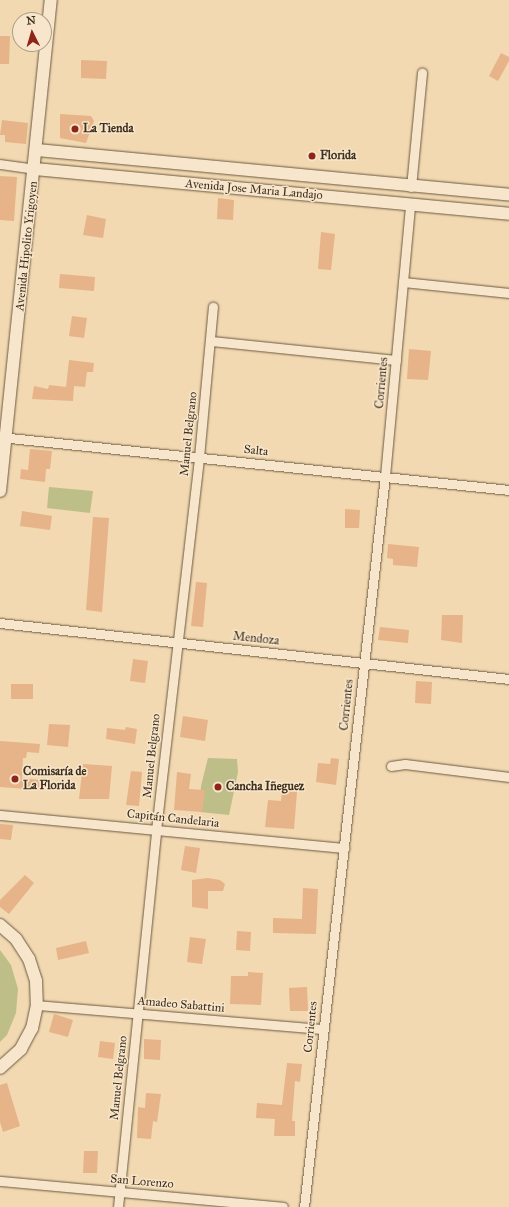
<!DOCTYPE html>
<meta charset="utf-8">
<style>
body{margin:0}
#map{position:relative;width:509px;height:1207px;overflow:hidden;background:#f2d9b1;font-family:"IM FELL Great Primer",serif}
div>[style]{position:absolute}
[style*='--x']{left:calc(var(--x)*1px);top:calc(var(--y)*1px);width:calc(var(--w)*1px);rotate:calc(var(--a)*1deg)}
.green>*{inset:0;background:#bebe89}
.building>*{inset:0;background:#e7b389}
.roads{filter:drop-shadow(0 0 1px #6b5941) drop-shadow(0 0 1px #6b5941)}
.street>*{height:9px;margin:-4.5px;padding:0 4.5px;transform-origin:4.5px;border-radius:4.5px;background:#f7e6cc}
.secondary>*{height:12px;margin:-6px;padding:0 6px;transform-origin:6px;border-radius:6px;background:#f7e6cc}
.dots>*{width:11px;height:11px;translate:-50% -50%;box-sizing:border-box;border:2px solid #f7e6cc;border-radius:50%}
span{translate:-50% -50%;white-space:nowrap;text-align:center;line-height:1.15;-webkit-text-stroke:3px #f7e6cc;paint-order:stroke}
.poi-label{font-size:12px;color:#3e2e1c;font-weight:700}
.left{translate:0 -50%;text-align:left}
.street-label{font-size:12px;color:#3e2e1c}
.north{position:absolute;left:12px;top:12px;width:40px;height:40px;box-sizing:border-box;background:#f7e6cc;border:1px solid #ad9c86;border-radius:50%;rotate:355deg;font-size:11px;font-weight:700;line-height:16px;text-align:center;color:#3e2e1c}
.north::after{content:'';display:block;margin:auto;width:14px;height:18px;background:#8f2418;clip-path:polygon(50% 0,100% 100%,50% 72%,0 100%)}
</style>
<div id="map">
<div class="green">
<i style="clip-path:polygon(49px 487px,93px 491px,90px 513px,47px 508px)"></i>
<i style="clip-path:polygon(208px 758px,237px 759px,238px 772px,229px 815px,200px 812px,201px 786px)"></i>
<i style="clip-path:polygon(0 950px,11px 965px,18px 989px,16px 1013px,7px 1035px,0 1042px)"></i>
</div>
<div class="building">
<i style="clip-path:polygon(0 36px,10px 36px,9px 64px,0 64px)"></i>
<i style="clip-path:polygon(501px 53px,509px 57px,509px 61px,498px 81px,489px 76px)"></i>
<i style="clip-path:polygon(81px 60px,107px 61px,106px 79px,81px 78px)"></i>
<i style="clip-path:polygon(60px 114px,91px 116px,94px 121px,86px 143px,60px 138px)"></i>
<i style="clip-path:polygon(2px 120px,28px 123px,26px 144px,5px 142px,5px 135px,0 135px)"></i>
<i style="clip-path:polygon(0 176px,17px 177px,14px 221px,0 220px)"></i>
<i style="clip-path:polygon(218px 198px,234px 200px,233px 220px,217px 219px)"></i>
<i style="clip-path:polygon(87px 215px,106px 219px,103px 238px,83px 235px)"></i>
<i style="clip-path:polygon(321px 232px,335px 234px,331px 270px,318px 269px)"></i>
<i style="clip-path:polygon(60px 274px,95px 277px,94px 291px,59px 288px)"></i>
<i style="clip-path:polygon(72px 316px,87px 318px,84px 338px,69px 336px)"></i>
<i style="clip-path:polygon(409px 349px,431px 351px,428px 380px,407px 379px)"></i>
<i style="clip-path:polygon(69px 360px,94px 363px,93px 372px,87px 372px,85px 387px,74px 386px,73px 401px,32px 399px,34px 386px,48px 389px,49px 385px,66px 387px)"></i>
<i style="clip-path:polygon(30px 449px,52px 451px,50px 469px,46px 469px,45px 482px,20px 479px,21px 469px,28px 470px)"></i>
<i style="clip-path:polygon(345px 509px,360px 510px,359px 528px,345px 528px)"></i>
<i style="clip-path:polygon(22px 511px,52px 516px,50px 530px,20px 526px)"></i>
<i style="clip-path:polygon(93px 517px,109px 518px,102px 612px,86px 610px)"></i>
<i style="clip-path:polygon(388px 544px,419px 547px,417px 567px,393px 565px,393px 559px,387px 558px)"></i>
<i style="clip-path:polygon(196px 582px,207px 583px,203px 627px,191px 626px)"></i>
<i style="clip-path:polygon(442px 615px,463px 615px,462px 643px,441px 640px)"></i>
<i style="clip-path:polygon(380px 627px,409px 630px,408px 643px,378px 640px)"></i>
<i style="clip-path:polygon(133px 659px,148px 661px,145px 683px,130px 681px)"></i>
<i style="clip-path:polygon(416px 681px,432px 682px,431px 704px,415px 703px)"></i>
<i style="clip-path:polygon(11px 684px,33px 684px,33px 699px,11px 699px)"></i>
<i style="clip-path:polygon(183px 716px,208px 720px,205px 741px,180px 737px)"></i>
<i style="clip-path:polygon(49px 724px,70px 725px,68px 747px,47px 745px)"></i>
<i style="clip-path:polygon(126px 727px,137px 729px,135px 744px,106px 739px,107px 728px,125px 730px)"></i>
<i style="clip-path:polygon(0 741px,40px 744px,39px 753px,27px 752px,26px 758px,23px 758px,22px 778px,40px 780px,39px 790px,0 787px)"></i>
<i style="clip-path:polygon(331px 758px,339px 759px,336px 785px,316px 782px,318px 763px,330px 764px)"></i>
<i style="clip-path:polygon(83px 764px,112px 766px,109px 799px,79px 799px)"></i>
<i style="clip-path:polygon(131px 771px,142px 772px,139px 806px,126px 805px)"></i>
<i style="clip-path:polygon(177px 772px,191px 774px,189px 789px,205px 790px,202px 812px,174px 810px)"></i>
<i style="clip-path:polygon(282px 791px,297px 792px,294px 829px,265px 827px,268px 800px,281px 801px)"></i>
<i style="clip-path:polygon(0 824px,13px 825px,11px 840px,0 839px)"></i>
<i style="clip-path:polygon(185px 846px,200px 848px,196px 873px,181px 870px)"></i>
<i style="clip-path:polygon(25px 875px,34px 883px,9px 914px,0 907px,0 900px)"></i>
<i style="clip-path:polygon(208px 878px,220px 880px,225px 884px,223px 891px,208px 891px,208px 909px,192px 907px,192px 880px)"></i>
<i style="clip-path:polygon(303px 888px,318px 889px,316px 934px,273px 933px,273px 918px,302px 919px)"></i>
<i style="clip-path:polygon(237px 931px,251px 932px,250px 951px,236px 950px)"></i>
<i style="clip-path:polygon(190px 937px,206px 939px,202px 964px,187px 962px)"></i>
<i style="clip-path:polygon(86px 941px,89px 953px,58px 960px,56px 948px)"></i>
<i style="clip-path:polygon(248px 972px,263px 973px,261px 1005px,230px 1004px,231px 976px,248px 976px)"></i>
<i style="clip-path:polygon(307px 987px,308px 1011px,290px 1011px,289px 988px)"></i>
<i style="clip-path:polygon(54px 1014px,73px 1020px,68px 1037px,49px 1032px)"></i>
<i style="clip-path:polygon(144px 1039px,161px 1040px,160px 1060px,144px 1059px)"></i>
<i style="clip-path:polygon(100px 1041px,115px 1043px,113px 1059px,98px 1057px)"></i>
<i style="clip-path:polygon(287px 1063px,302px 1064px,300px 1082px,295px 1081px,292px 1121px,295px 1121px,295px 1136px,274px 1136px,275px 1119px,256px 1118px,257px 1103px,282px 1105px)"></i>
<i style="clip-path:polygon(7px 1083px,20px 1126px,3px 1132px,0 1122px,0 1085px)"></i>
<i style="clip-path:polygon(146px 1093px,161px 1094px,157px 1122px,153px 1121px,151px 1139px,137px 1138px,138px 1107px,145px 1108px)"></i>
<i style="clip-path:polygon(84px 1151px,98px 1151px,97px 1173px,83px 1173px)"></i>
</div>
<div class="roads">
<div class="street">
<i style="--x:0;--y:164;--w:35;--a:8"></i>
<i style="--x:411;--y:187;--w:115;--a:-84.5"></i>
<i style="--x:403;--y:282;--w:107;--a:5.9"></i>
<i style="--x:211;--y:341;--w:186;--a:5.9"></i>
<i style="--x:0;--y:437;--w:512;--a:5.94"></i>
<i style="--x:0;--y:623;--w:512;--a:6.28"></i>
<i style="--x:391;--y:766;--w:14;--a:-8"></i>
<i style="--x:405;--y:764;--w:105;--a:7.1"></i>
<i style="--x:0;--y:815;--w:346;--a:5.5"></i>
<i style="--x:37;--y:1005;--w:287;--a:4.8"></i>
<i style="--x:0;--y:1181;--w:284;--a:5.2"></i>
<i style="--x:118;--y:1207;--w:379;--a:-84.2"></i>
<i style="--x:156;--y:830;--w:375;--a:-83.4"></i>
<i style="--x:199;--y:457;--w:151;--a:-84.7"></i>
<i style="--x:304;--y:1207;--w:735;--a:-83.68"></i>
<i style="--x:385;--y:476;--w:273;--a:-84.7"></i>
</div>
<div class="secondary">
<i style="--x:37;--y:150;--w:474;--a:5.4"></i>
<i style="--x:35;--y:169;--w:476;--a:5.4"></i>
<i style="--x:0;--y:491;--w:494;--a:-84.1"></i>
<i style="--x:0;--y:925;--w:21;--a:41"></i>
<i style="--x:16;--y:939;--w:24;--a:57"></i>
<i style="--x:29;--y:959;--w:23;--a:72"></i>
<i style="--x:36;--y:981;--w:24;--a:88"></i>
<i style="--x:37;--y:1005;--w:24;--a:102"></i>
<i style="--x:32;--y:1028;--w:24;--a:118"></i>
<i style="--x:21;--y:1049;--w:28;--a:138"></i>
</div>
</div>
<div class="dots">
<i style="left:75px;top:129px;background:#8f2418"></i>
<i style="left:312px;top:156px;background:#8f2418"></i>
<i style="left:15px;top:779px;background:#8f2418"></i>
<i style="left:218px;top:787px;background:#8f2418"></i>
</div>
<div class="poi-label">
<span class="left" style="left:83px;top:129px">La Tienda</span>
<span class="left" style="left:320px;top:156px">Florida</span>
<span class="left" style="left:23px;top:779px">Comisaría de<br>La Florida</span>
<span class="left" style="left:226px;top:787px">Cancha Iñeguez</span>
</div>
<div class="street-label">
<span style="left:254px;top:190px;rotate:5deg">Avenida Jose Maria Landajo</span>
<span style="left:27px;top:246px;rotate:-84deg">Avenida Hipolito Yrigoyen</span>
<span style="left:382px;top:383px;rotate:-85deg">Corrientes</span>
<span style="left:189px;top:434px;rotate:-84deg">Manuel Belgrano</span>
<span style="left:256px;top:451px;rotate:6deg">Salta</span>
<span style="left:256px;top:639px;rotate:6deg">Mendoza</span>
<span style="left:347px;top:705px;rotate:-84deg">Corrientes</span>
<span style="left:152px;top:756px;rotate:-84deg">Manuel Belgrano</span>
<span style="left:173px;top:819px;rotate:6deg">Capitán Candelaria</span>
<span style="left:181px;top:1005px;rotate:5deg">Amadeo Sabattini</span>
<span style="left:311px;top:1027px;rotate:-84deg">Corrientes</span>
<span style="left:119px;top:1078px;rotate:-84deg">Manuel Belgrano</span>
<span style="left:142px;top:1182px;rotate:5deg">San Lorenzo</span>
</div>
<div class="north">N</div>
</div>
